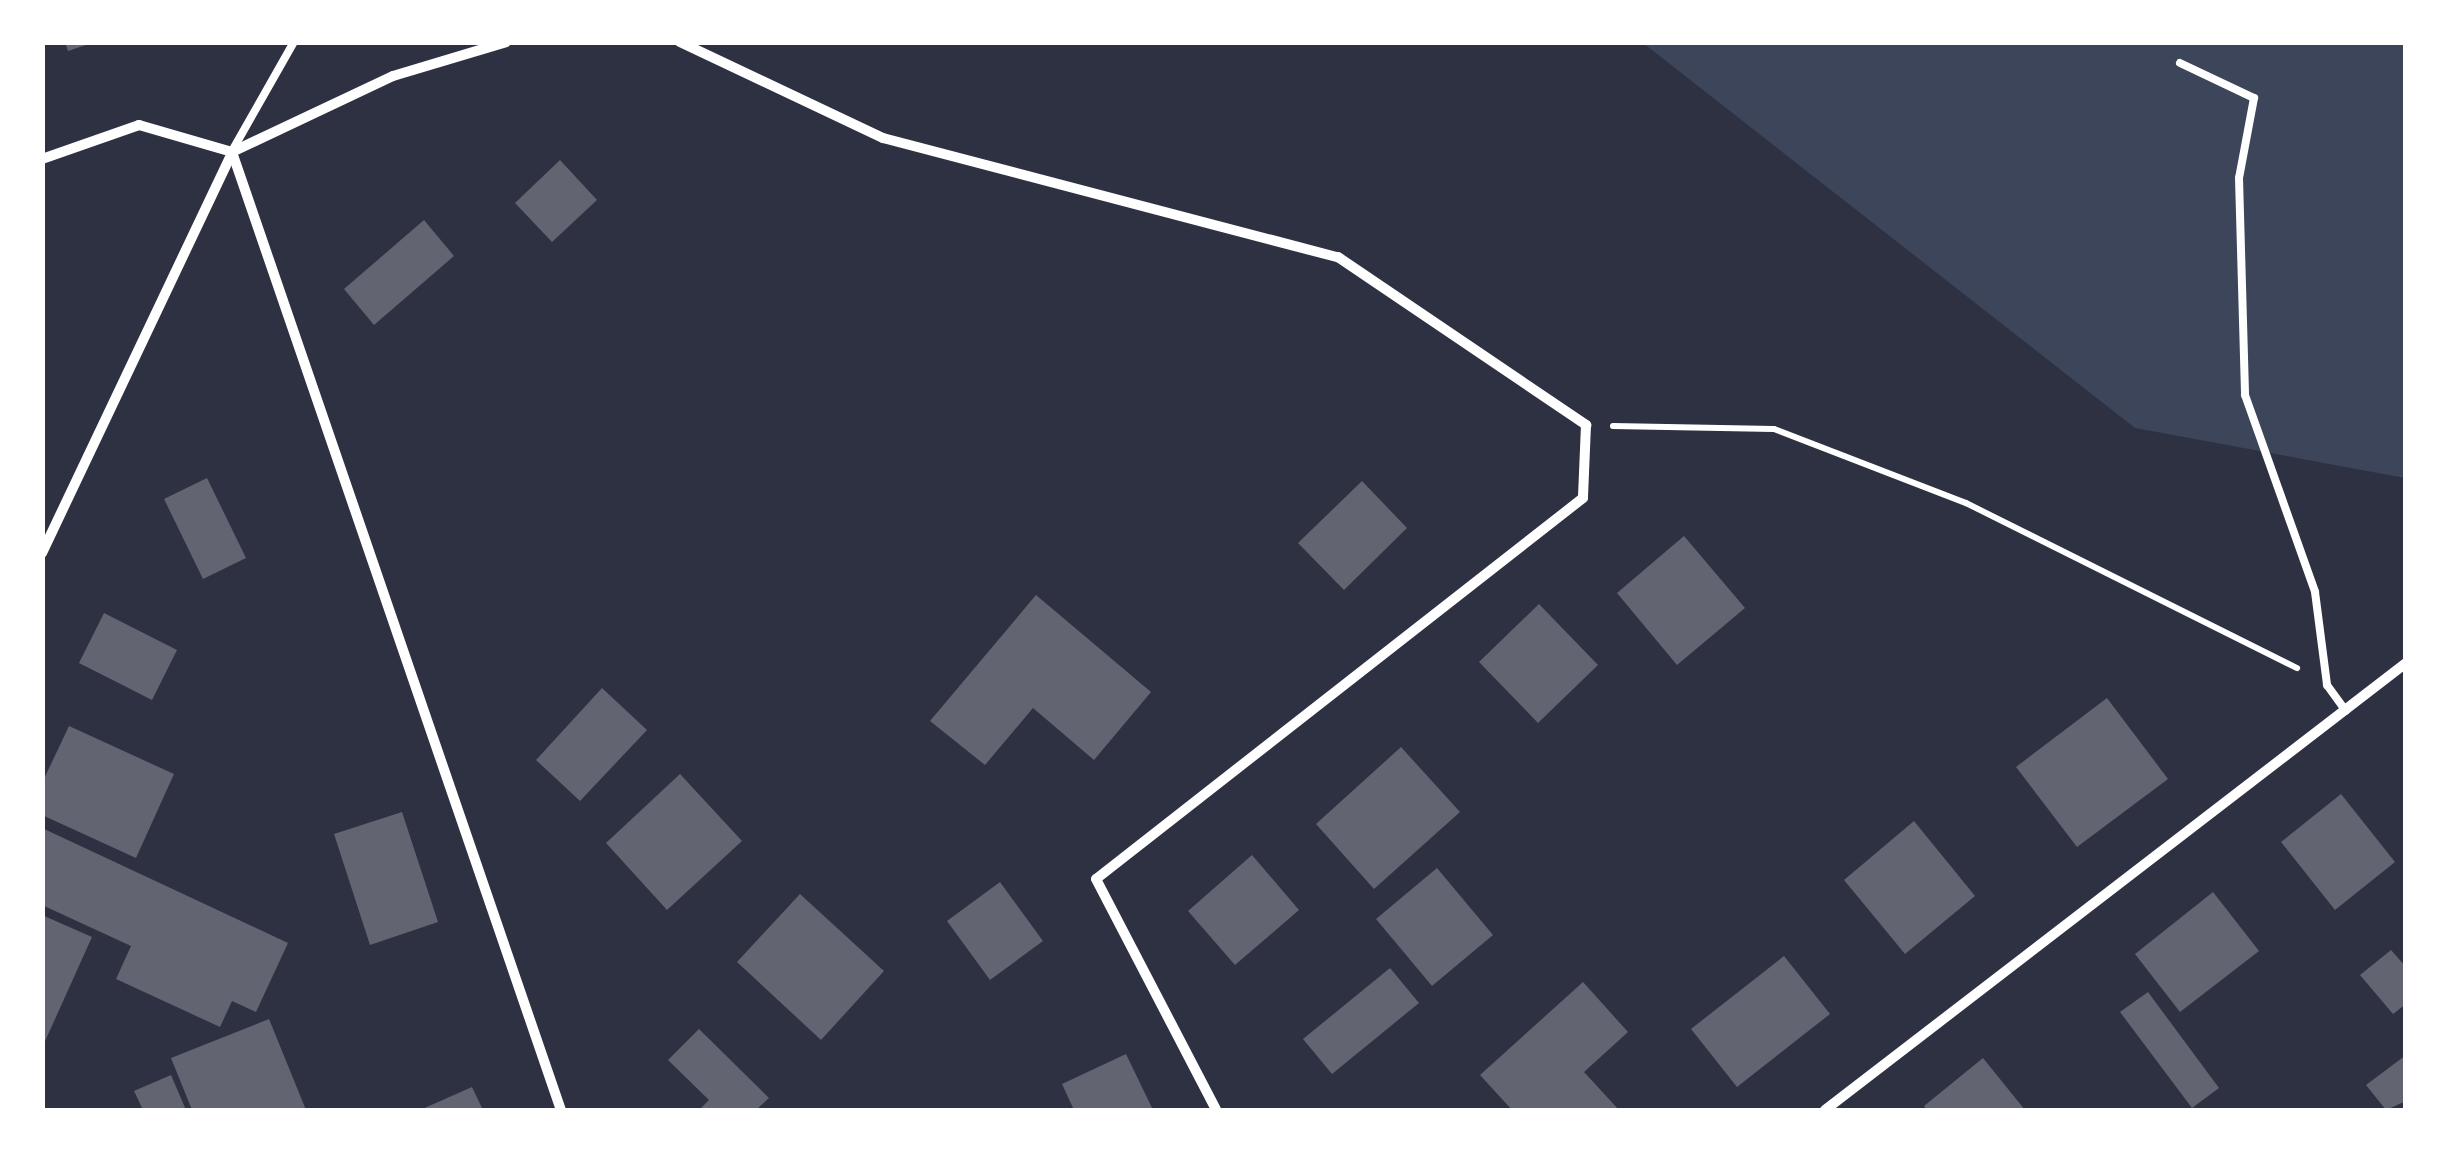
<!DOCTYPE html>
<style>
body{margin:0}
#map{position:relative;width:2448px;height:1153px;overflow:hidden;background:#2d3142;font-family:"Fira Sans Condensed",sans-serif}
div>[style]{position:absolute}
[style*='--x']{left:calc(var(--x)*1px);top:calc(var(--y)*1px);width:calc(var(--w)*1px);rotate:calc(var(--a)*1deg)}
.green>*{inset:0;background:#3c4559}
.building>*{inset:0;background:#626471}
.path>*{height:6px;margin:-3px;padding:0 3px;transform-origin:3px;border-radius:3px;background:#fff}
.service>*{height:8px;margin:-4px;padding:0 4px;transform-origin:4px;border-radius:4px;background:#fff}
.minor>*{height:10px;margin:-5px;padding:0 5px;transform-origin:5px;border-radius:5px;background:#fff}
span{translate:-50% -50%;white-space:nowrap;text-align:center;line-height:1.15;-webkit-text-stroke:9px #fff;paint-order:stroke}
.frame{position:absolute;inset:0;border:45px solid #fff;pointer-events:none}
</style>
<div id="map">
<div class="green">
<i style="clip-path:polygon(1643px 43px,2405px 43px,2405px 478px,2135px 428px)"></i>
</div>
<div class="building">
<i style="clip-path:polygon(65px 42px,92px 42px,92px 43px,68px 51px)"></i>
<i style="clip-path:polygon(560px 160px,597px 200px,552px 242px,515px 203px)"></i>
<i style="clip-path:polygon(424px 220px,454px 256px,374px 325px,344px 289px)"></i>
<i style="clip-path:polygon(207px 478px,246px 558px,203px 579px,164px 499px)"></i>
<i style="clip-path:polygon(1362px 481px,1407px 528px,1344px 590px,1298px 543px)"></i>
<i style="clip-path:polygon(1684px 536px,1745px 608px,1677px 665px,1617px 593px)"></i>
<i style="clip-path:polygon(1036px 595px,1151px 692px,1094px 760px,1033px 708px,985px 765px,930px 721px)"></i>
<i style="clip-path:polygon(1539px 604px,1598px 665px,1538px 723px,1479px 662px)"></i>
<i style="clip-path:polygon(104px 613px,177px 650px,152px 700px,79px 663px)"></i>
<i style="clip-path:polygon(602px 688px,647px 730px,580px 801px,536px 760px)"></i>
<i style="clip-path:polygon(2107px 698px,2168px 779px,2077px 847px,2016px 767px)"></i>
<i style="clip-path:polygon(69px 726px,174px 774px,136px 858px,42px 815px,42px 783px)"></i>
<i style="clip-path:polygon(1401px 747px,1460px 812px,1374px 889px,1316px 824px)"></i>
<i style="clip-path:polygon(680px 774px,742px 841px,667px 910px,606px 843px)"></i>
<i style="clip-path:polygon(2341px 794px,2395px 862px,2335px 910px,2281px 842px)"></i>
<i style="clip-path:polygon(402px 812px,438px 922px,370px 945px,334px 834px)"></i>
<i style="clip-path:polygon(1914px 821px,1975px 896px,1905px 954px,1844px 880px)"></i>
<i style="clip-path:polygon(42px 828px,288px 943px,256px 1012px,232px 1001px,220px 1027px,116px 979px,131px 946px,42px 905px)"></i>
<i style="clip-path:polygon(1252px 855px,1299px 910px,1235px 965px,1188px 911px)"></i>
<i style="clip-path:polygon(1437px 868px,1493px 935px,1432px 986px,1376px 919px)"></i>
<i style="clip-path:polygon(1000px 882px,1043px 941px,990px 980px,947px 921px)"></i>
<i style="clip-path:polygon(2213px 892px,2259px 951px,2180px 1012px,2135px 954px)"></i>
<i style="clip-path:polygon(800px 894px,884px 971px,821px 1040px,737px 962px)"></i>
<i style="clip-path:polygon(42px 915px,92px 937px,42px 1048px)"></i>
<i style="clip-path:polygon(2391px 950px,2406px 967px,2406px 1004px,2393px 1014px,2360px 975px)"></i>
<i style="clip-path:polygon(1784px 956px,1830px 1014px,1737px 1087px,1691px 1029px)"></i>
<i style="clip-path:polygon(1390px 968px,1419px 1003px,1332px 1074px,1303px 1039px)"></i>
<i style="clip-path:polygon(1583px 982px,1628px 1032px,1584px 1072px,1619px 1110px,1512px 1110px,1480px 1075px)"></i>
<i style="clip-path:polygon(2148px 992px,2219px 1088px,2192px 1108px,2120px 1012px)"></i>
<i style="clip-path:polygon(269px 1019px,306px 1110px,192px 1110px,171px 1058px)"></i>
<i style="clip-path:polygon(699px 1029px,769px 1098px,756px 1110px,699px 1110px,709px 1100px,668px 1060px)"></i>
<i style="clip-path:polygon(1126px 1054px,1153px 1110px,1074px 1110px,1062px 1084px)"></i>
<i style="clip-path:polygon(2406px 1055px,2406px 1101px,2386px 1110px,2366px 1085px)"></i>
<i style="clip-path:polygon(1983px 1058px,2025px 1110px,1927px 1110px,1924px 1106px)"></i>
<i style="clip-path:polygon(171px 1075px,186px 1110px,143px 1110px,134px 1091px)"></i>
<i style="clip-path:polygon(472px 1087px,483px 1110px,420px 1110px)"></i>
</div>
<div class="path">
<i style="--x:1613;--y:426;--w:161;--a:1.1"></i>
<i style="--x:1774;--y:429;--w:206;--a:21.1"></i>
<i style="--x:1966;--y:503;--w:370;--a:26.5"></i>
</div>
<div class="service">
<i style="--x:2180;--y:63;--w:82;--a:25.3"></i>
<i style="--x:2254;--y:98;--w:81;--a:100.6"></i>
<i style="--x:2239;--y:178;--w:217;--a:88.4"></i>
<i style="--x:2245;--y:395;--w:209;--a:70.4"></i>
<i style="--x:2315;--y:592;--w:94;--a:82.6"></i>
<i style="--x:2327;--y:685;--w:32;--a:54"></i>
<i style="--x:232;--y:151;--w:125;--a:-60.4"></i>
</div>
<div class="minor">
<i style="--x:680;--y:42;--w:225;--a:25.3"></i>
<i style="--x:883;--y:138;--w:470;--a:14.7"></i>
<i style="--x:1338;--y:257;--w:300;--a:34.1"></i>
<i style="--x:1586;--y:425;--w:73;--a:92.4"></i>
<i style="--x:1583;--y:498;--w:618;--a:141.96"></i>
<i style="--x:1096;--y:879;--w:260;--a:62.5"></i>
<i style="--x:232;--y:152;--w:1013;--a:71.05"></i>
<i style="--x:232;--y:152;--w:178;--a:-25.3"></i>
<i style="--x:393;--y:76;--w:118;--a:-16.7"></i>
<i style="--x:42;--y:159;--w:103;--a:-19.3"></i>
<i style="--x:139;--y:125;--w:97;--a:16.2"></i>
<i style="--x:42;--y:553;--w:443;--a:-64.6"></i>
<i style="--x:1825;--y:1110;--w:733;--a:-37.57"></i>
</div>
<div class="frame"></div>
</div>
